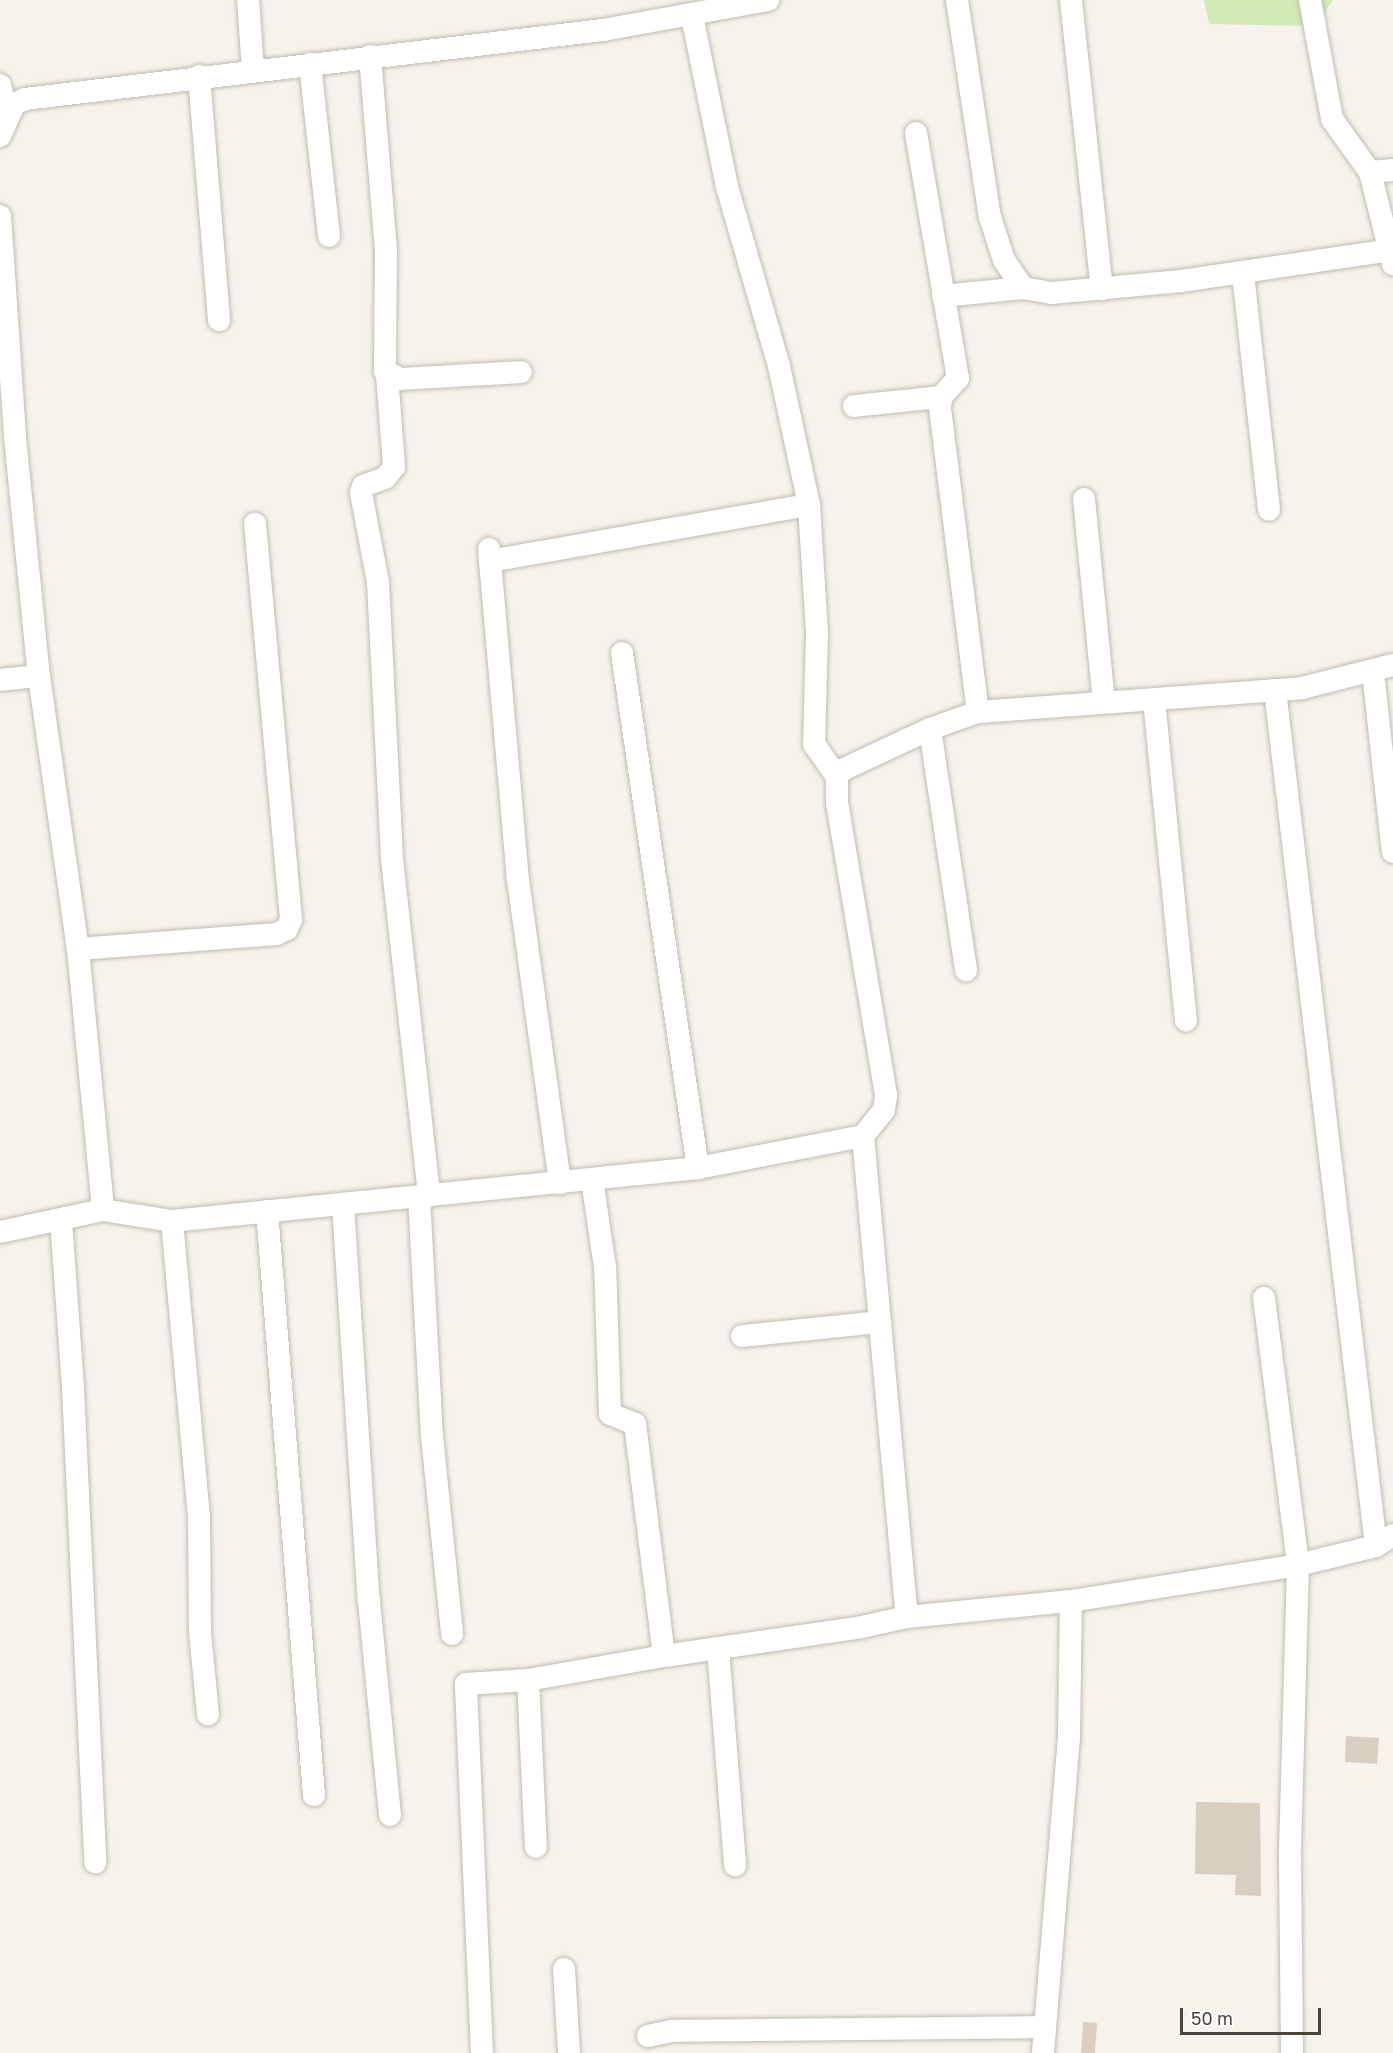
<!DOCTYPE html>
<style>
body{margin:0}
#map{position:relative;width:1393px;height:2053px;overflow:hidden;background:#f6f3ec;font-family:"Golos Text",sans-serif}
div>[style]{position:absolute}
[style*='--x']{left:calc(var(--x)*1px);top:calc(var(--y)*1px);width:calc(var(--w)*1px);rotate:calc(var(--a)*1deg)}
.green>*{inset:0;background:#d2eab5}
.building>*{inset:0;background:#d8cfc1}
.roads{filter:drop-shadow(0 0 2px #c2bbae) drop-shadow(0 0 2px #c2bbae)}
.minor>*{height:22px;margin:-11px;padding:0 11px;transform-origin:11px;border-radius:11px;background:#fff}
span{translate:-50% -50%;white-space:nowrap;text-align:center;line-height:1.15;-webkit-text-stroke:4.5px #fff;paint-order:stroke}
.scale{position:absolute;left:1180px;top:2008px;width:141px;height:27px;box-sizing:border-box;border:3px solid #4b4439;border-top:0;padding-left:8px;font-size:18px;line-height:21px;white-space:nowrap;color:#4b4439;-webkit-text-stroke:4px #fff;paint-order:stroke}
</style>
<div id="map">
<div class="green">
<i style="clip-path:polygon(1204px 0,1333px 0,1315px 26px,1209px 24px)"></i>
</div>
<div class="building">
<i style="clip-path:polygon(1346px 1736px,1379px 1738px,1377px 1764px,1345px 1762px)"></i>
<i style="clip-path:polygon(1196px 1802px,1260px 1803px,1261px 1896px,1235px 1895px,1236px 1875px,1195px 1874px)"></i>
<i style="clip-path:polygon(1083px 2022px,1097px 2023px,1095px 2053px,1081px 2053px)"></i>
</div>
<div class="roads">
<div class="minor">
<i style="--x:248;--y:0;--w:69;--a:85.9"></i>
<i style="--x:957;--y:0;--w:219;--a:81.4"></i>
<i style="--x:990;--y:217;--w:45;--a:72"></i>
<i style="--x:1004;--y:260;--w:34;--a:56"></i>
<i style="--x:1023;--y:288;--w:29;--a:10"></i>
<i style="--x:1052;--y:293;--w:130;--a:-5.3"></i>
<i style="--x:1181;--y:281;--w:212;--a:-8.4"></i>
<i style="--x:1071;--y:0;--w:291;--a:83.9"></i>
<i style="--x:1310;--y:0;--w:121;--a:79.5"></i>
<i style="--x:1332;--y:119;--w:65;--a:54.4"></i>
<i style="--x:1370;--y:172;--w:95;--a:76"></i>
<i style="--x:692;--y:16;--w:175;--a:78.4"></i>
<i style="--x:727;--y:187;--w:186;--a:73.8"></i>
<i style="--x:779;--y:366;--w:142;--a:77.8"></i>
<i style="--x:809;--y:505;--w:128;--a:86.4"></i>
<i style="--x:817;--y:633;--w:111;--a:91.5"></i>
<i style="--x:814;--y:744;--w:40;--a:55.1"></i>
<i style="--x:370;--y:56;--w:195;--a:85.3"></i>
<i style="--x:386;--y:250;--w:121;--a:90.5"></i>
<i style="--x:385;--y:371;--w:17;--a:28"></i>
<i style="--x:400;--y:379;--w:121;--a:-3.3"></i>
<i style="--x:310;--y:64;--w:173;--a:83.7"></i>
<i style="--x:199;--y:76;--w:245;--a:85.3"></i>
<i style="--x:0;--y:85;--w:32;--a:76"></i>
<i style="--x:916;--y:133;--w:249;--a:80.3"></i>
<i style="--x:958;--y:378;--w:25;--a:132"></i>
<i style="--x:941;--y:397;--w:11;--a:95"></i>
<i style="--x:940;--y:408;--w:306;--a:82.9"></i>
<i style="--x:0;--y:136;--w:35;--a:-66"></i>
<i style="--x:14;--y:104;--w:12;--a:-24"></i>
<i style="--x:25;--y:99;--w:582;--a:-6.81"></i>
<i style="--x:603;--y:30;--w:168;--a:-10.3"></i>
<i style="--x:1370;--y:172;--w:23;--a:-5"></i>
<i style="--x:0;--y:216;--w:222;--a:86.1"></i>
<i style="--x:15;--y:437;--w:240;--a:84.3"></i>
<i style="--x:39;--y:676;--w:276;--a:81.9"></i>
<i style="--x:78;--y:949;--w:262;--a:84.5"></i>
<i style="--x:103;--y:1210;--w:70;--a:9.1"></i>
<i style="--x:172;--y:1221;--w:529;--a:-5.75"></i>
<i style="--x:698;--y:1168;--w:168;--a:-11"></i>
<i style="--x:863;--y:1136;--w:33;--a:-51"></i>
<i style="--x:884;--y:1110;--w:15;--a:-82"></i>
<i style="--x:886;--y:1095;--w:296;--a:-99.5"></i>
<i style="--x:837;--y:803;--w:26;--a:-90"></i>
<i style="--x:837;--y:777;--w:9;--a:-54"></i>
<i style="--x:842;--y:770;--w:97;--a:-25"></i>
<i style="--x:930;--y:729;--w:51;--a:-19.5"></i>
<i style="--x:978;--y:712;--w:325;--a:-4.2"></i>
<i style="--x:1302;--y:688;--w:94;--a:-14.2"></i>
<i style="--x:1243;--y:274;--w:237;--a:83.7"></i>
<i style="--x:943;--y:296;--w:80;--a:-5.7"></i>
<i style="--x:387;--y:375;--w:92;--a:85.6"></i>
<i style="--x:394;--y:467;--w:14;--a:129"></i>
<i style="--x:385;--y:478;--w:23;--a:160"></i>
<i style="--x:363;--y:486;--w:7;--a:106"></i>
<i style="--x:361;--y:493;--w:91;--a:79.2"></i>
<i style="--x:378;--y:582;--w:277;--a:87.1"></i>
<i style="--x:392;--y:859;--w:339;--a:83.7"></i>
<i style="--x:854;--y:406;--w:87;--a:-5.9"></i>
<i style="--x:1084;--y:499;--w:204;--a:84.4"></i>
<i style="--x:489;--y:549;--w:332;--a:85"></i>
<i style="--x:518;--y:880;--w:306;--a:82.1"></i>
<i style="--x:490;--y:561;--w:324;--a:-10"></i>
<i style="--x:622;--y:653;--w:521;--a:81.61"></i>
<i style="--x:1373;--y:672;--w:181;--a:83.7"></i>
<i style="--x:0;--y:680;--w:39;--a:-6"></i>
<i style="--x:1275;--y:690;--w:862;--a:83.27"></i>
<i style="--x:1154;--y:700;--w:322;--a:84.3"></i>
<i style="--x:930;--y:729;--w:244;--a:81.5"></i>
<i style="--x:78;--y:949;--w:199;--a:-4.3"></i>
<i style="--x:276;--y:934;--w:12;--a:-24"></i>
<i style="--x:287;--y:929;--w:11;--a:-68"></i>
<i style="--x:291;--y:919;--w:397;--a:-95.2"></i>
<i style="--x:863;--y:1136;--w:483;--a:84.8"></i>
<i style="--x:419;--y:1197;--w:239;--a:86.9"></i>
<i style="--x:432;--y:1436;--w:199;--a:84.2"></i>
<i style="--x:343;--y:1204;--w:398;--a:86.3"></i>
<i style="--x:369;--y:1601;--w:215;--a:84.4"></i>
<i style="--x:267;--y:1211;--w:586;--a:85.4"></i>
<i style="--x:61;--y:1220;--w:168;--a:85.9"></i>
<i style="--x:73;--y:1388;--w:475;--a:87.3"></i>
<i style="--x:172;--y:1221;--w:295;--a:84.8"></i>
<i style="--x:199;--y:1515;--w:117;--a:89.5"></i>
<i style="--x:200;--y:1632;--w:83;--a:84.5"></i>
<i style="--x:0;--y:1232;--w:105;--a:-12.1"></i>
<i style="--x:1264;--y:1298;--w:269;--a:82.7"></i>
<i style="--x:1298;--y:1565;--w:293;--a:91.6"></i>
<i style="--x:1290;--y:1858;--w:195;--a:89.4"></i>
<i style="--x:742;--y:1336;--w:139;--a:-5.8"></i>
<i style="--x:718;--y:1648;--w:218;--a:85.5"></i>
<i style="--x:664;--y:1656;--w:195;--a:-8.3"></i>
<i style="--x:857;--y:1628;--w:51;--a:-12.4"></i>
<i style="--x:907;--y:1617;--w:165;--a:-5.6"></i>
<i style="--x:1071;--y:1601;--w:230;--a:-9"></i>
<i style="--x:1298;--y:1565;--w:80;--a:-13.7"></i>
<i style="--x:1376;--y:1546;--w:20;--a:-33"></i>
<i style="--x:528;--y:1680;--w:167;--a:87.3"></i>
<i style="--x:564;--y:1969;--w:84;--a:86.6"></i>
<i style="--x:648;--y:2036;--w:24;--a:-12"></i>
<i style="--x:671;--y:2031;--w:374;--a:-0.6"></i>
<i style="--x:482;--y:2053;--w:369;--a:-92.5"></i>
<i style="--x:466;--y:1684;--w:62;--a:-3.7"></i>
<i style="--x:528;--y:1680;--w:138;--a:-10"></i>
<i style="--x:664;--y:1656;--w:234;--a:-97.1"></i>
<i style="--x:635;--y:1424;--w:27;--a:-158"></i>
<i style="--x:610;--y:1414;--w:147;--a:-91.9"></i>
<i style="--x:605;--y:1267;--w:88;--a:-98.5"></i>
<i style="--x:1043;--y:2053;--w:317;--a:-85.3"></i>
<i style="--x:1069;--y:1737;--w:136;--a:-89.2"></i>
</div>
</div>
<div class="scale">50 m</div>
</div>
